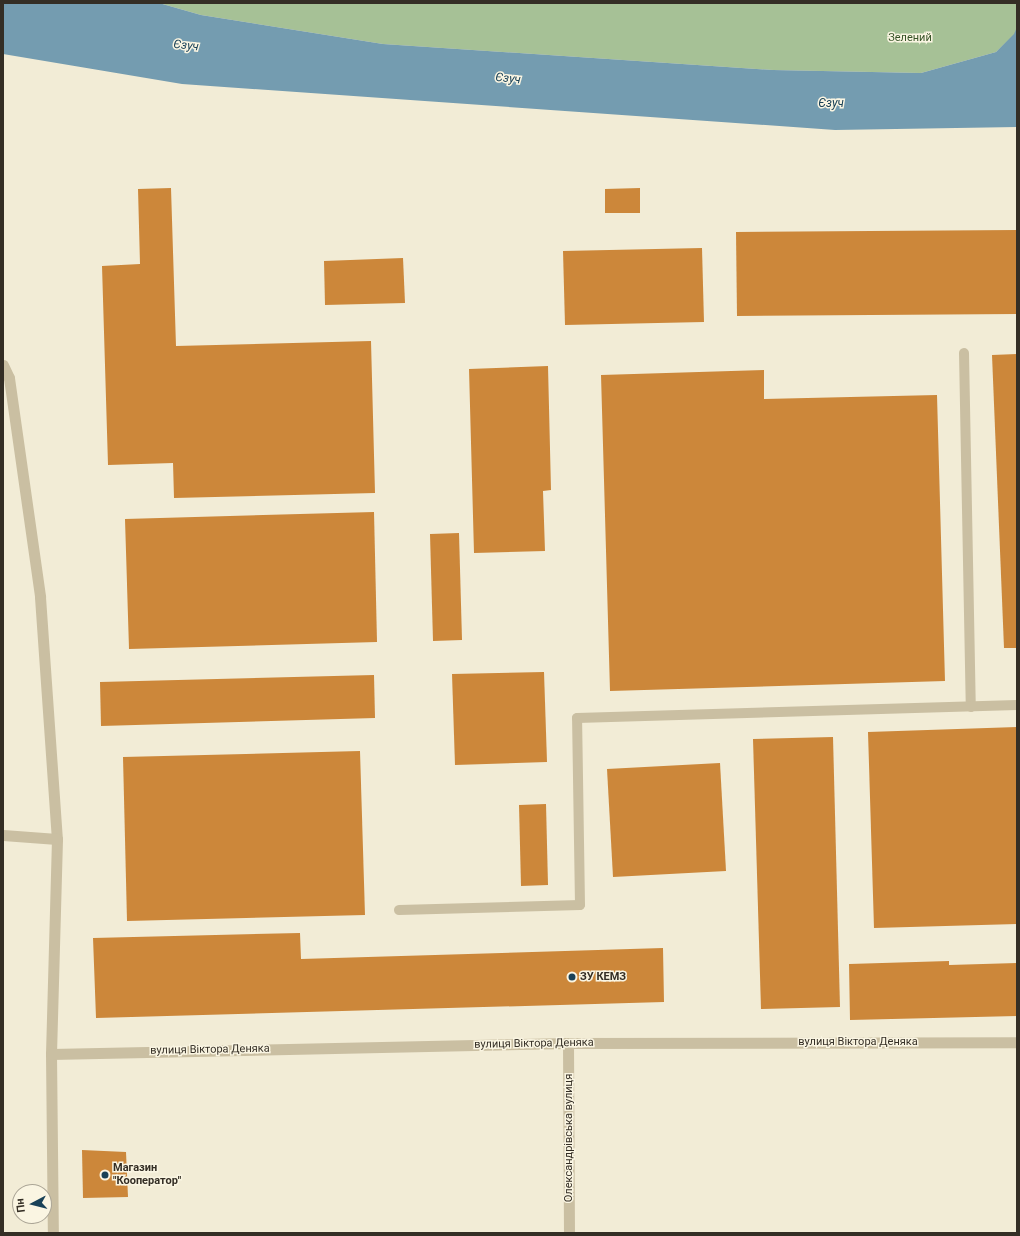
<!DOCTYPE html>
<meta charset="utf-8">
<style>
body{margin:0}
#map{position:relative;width:1020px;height:1236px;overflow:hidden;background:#f2ecd6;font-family:Roboto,sans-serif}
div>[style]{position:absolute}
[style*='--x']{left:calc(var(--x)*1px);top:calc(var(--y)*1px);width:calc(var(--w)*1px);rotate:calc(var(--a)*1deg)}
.green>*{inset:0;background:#a6c196}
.water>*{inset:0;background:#749cb0}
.building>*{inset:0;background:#cc873a}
.service>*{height:10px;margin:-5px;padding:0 5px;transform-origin:5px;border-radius:5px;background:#cabfa2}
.minor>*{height:11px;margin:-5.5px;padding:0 5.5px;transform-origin:5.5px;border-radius:5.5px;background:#cabfa2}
.dots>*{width:11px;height:11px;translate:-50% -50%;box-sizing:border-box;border:2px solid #faf5e2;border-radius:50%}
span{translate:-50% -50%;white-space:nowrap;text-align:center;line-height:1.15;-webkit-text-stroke:3px #faf5e2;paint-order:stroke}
.park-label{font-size:11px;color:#375327}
.poi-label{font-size:11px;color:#342e25;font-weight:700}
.left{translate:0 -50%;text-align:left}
.street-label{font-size:11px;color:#342e25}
.water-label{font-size:12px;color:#194157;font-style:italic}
.frame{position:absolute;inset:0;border:4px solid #342e25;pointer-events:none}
.north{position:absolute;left:12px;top:1184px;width:40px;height:40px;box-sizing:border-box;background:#faf5e2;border:1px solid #aba596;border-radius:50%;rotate:263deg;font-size:11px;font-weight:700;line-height:16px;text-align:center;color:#342e25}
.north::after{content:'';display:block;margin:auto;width:14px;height:18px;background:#194157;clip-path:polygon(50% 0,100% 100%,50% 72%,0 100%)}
</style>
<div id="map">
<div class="green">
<i style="clip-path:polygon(159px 3px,1017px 3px,1017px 27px,1015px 34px,996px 52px,921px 73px,773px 70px,383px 44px,201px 15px)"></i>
</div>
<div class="water">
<i style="clip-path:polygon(3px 3px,159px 3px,201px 15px,383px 44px,773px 70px,921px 73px,996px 52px,1014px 34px,1017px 27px,1017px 127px,835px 130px,182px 84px,3px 54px)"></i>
</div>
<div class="building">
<i style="clip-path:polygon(171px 188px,176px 346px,371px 341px,375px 493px,174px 498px,173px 463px,108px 465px,102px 266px,140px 264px,138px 189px)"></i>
<i style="clip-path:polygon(640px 188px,640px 213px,605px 213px,605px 189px)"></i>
<i style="clip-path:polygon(1017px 230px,1017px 314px,737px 316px,736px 232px)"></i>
<i style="clip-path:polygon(702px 248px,704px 322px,565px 325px,563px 251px)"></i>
<i style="clip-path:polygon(403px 258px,405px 303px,325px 305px,324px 261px)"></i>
<i style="clip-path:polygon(1017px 354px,1017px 648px,1004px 648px,992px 355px)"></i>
<i style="clip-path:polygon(548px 366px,551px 490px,543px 491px,545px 551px,474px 553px,469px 369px)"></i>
<i style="clip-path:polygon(764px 370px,764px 399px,937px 395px,945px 681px,610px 691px,601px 375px)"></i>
<i style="clip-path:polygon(374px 512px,377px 642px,129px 649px,125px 519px)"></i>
<i style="clip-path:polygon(459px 533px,462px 640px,433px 641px,430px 534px)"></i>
<i style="clip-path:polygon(544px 672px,547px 762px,455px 765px,452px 674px)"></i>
<i style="clip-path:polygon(374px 675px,375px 718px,101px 726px,100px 682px)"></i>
<i style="clip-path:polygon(1017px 727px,1017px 924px,874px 928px,868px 732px)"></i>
<i style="clip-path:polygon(833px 737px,840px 1007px,761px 1009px,753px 739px)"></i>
<i style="clip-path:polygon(360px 751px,365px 915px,127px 921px,123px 757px)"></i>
<i style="clip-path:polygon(720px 763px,726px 871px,613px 877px,607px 769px)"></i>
<i style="clip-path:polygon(546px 804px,548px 885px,521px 886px,519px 805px)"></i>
<i style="clip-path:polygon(300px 933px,301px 959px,663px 948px,664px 1002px,96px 1018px,93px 938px)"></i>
<i style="clip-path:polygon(949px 961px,949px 965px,1017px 963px,1017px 1016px,850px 1020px,849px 964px)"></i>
<i style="clip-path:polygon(82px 1150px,126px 1152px,128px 1197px,83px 1198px)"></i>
</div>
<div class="service">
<i style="--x:964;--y:353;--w:354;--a:88.9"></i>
<i style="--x:399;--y:910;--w:181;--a:-1.6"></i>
<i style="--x:580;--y:905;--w:187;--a:-90.9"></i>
<i style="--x:577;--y:718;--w:440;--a:-1.7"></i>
</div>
<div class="minor">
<i style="--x:3;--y:365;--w:14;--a:65"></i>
<i style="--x:9;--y:378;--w:221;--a:81.9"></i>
<i style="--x:40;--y:597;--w:243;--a:86"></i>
<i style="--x:57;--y:839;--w:215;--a:91.6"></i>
<i style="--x:51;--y:1054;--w:179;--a:89.4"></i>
<i style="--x:3;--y:835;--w:54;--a:4.2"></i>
<i style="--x:568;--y:1043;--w:190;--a:89.7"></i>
<i style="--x:51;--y:1054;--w:517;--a:-1.22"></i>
<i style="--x:568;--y:1043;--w:449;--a:-0.1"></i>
</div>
<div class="dots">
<i style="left:572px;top:977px;background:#194157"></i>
<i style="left:105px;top:1175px;background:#194157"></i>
</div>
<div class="park-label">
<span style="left:910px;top:38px">Зелений</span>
</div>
<div class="poi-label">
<span class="left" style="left:580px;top:977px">ЗУ КЕМЗ</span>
<span class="left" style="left:113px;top:1175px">Магазин<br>"Кооператор"</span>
</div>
<div class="street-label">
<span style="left:858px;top:1042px">вулиця Віктора Деняка</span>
<span style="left:534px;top:1044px;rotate:-1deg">вулиця Віктора Деняка</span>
<span style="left:210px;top:1050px;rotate:-1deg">вулиця Віктора Деняка</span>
<span style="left:569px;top:1138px;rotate:-90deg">Олександрівська вулиця</span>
</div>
<div class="water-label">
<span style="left:186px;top:46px;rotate:6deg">Єзуч</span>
<span style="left:508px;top:79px;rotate:6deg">Єзуч</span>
<span style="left:831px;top:104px">Єзуч</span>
</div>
<div class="frame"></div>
<div class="north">Пн</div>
</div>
